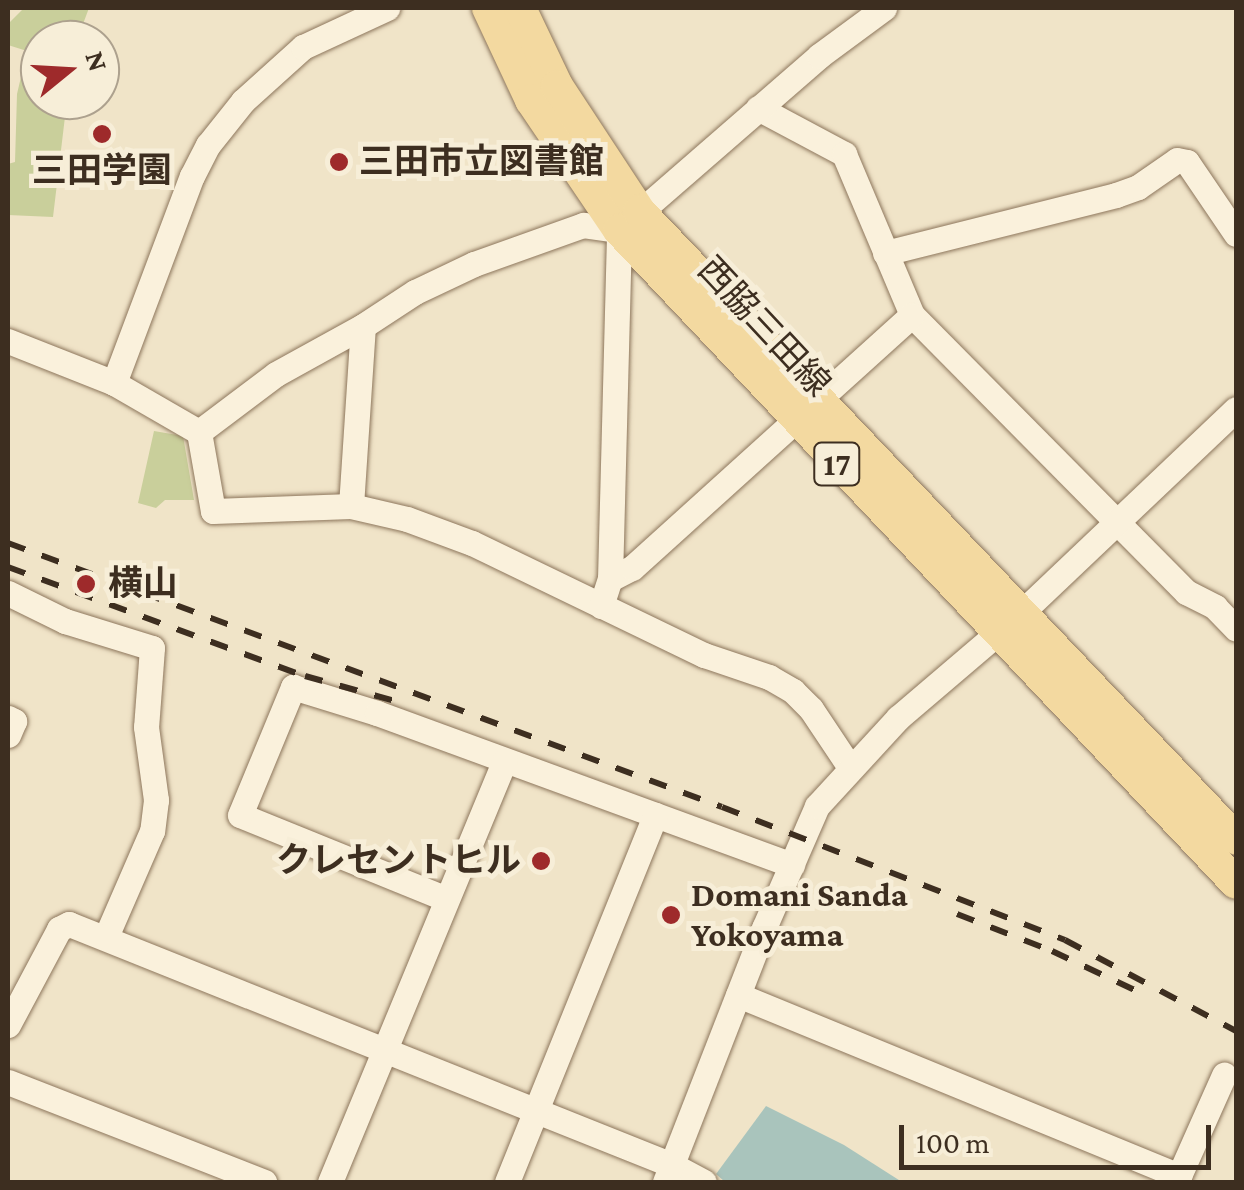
<!DOCTYPE html>
<meta charset="utf-8">
<style>
body{margin:0}
#map{position:relative;width:1244px;height:1190px;overflow:hidden;background:#f0e4c8;font-family:"Crimson Pro","Noto Sans JP",serif}
div>[style]{position:absolute}
[style*='--x']{left:calc(var(--x)*1px);top:calc(var(--y)*1px);width:calc(var(--w)*1px);rotate:calc(var(--a)*1deg)}
.green>*{inset:0;background:#c9cf9b}
.water>*{inset:0;background:#a9c4bc}
.roads{filter:drop-shadow(0 0 2px #8d765c) drop-shadow(0 0 2px #8d765c)}
.minor>*{height:25px;margin:-12.5px;padding:0 12.5px;transform-origin:12.5px;border-radius:12.5px;background:#faf1dc}
.major>*{height:32px;margin:-16px;padding:0 16px;transform-origin:16px;border-radius:16px;background:#f3d9a0}
.rail>*{height:6px;margin-top:-3px;transform-origin:0;background:repeating-linear-gradient(90deg,#3d2e20 0 18px,transparent 0 36px)}
.dots>*{width:28px;height:28px;translate:-50% -50%;box-sizing:border-box;border:5px solid #f7eed8;border-radius:50%}
span{translate:-50% -50%;white-space:nowrap;text-align:center;line-height:1.15;-webkit-text-stroke:10px #f7eed8;paint-order:stroke}
.shield-label span{padding:2px 8px;background:#f7eed8;border:2px solid;border-radius:8px;-webkit-text-stroke-width:0}
.shield-label{font-size:32px;color:#3d2e20;font-weight:700}
.poi-label{font-size:35px;color:#3d2e20;font-weight:700}
.left{translate:0 -50%;text-align:left}
.right{translate:-100% -50%;text-align:right}
.street-label{font-size:35px;color:#3d2e20}
.frame{position:absolute;inset:0;border:10px solid #3d2e20;pointer-events:none}
.north{position:absolute;left:20px;top:20px;width:100px;height:100px;box-sizing:border-box;background:#f7eed8;border:2px solid #ada18e;border-radius:50%;rotate:72deg;font-size:28px;font-weight:700;line-height:40px;text-align:center;color:#3d2e20}
.north::after{content:'';display:block;margin:auto;width:35px;height:45px;background:#9e2a2b;clip-path:polygon(50% 0,100% 100%,50% 72%,0 100%)}
.scale{position:absolute;left:899px;top:1125px;width:312px;height:45px;box-sizing:border-box;border:5px solid #3d2e20;border-top:0;padding-left:12px;font-size:30px;line-height:35px;white-space:nowrap;color:#3d2e20;-webkit-text-stroke:8px #f7eed8;paint-order:stroke}
</style>
<div id="map">
<div class="green">
<i style="clip-path:polygon(24px 8px,89px 8px,77px 40px,40px 40px,40px 100px,67px 100px,53px 217px,8px 215px,8px 164px,15px 162px,17px 94px,27px 51px,8px 45px,8px 24px)"></i>
<i style="clip-path:polygon(154px 431px,183px 436px,194px 500px,165px 500px,156px 508px,138px 503px)"></i>
</div>
<div class="water">
<i style="clip-path:polygon(766px 1106px,844px 1145px,902px 1182px,725px 1182px,716px 1174px)"></i>
</div>
<div class="roads">
<div class="minor">
<i style="--x:758;--y:108;--w:98;--a:28.1"></i>
<i style="--x:844;--y:154;--w:175;--a:67.1"></i>
<i style="--x:912;--y:315;--w:390;--a:45.3"></i>
<i style="--x:1186;--y:592;--w:33;--a:27"></i>
<i style="--x:1215;--y:607;--w:30;--a:46"></i>
<i style="--x:885;--y:253;--w:238;--a:-14.1"></i>
<i style="--x:1116;--y:195;--w:23;--a:-20"></i>
<i style="--x:1138;--y:187;--w:47;--a:-34.7"></i>
<i style="--x:1177;--y:160;--w:10;--a:11"></i>
<i style="--x:1187;--y:162;--w:87;--a:55.8"></i>
<i style="--x:8;--y:341;--w:114;--a:21.6"></i>
<i style="--x:114;--y:383;--w:98;--a:30"></i>
<i style="--x:199;--y:432;--w:80;--a:80"></i>
<i style="--x:213;--y:511;--w:138;--a:-2.1"></i>
<i style="--x:351;--y:506;--w:57;--a:13.1"></i>
<i style="--x:407;--y:519;--w:69;--a:20.3"></i>
<i style="--x:472;--y:543;--w:258;--a:25.8"></i>
<i style="--x:704;--y:655;--w:69;--a:18.7"></i>
<i style="--x:769;--y:677;--w:28;--a:30"></i>
<i style="--x:793;--y:691;--w:25;--a:45"></i>
<i style="--x:811;--y:709;--w:69;--a:56.3"></i>
<i style="--x:114;--y:383;--w:221;--a:-69.4"></i>
<i style="--x:192;--y:176;--w:35;--a:-63"></i>
<i style="--x:208;--y:145;--w:56;--a:-51.5"></i>
<i style="--x:243;--y:101;--w:81;--a:-42"></i>
<i style="--x:303;--y:47;--w:93;--a:-24.9"></i>
<i style="--x:199;--y:432;--w:96;--a:-37"></i>
<i style="--x:276;--y:374;--w:99;--a:-28.9"></i>
<i style="--x:351;--y:506;--w:180;--a:-86.2"></i>
<i style="--x:363;--y:326;--w:62;--a:-33.2"></i>
<i style="--x:415;--y:292;--w:65;--a:-25.4"></i>
<i style="--x:474;--y:264;--w:116;--a:-19.7"></i>
<i style="--x:583;--y:225;--w:36;--a:8"></i>
<i style="--x:610;--y:579;--w:25;--a:-27"></i>
<i style="--x:632;--y:568;--w:377;--a:-42.1"></i>
<i style="--x:8;--y:593;--w:64;--a:26.2"></i>
<i style="--x:65;--y:621;--w:91;--a:17.2"></i>
<i style="--x:152;--y:648;--w:79;--a:94.3"></i>
<i style="--x:146;--y:727;--w:74;--a:82.2"></i>
<i style="--x:156;--y:800;--w:31;--a:97"></i>
<i style="--x:152;--y:831;--w:116;--a:113.5"></i>
<i style="--x:601;--y:606;--w:28;--a:-72"></i>
<i style="--x:610;--y:579;--w:349;--a:-88.5"></i>
<i style="--x:619;--y:230;--w:265;--a:-41"></i>
<i style="--x:819;--y:56;--w:81;--a:-36.4"></i>
<i style="--x:8;--y:718;--w:7;--a:27"></i>
<i style="--x:14;--y:721;--w:15;--a:113"></i>
<i style="--x:444;--y:898;--w:220;--a:-157.9"></i>
<i style="--x:240;--y:815;--w:139;--a:-67.5"></i>
<i style="--x:293;--y:687;--w:88;--a:17.2"></i>
<i style="--x:377;--y:713;--w:442;--a:20.1"></i>
<i style="--x:738;--y:995;--w:477;--a:22.3"></i>
<i style="--x:1179;--y:1176;--w:111;--a:-66"></i>
<i style="--x:8;--y:1025;--w:109;--a:-62"></i>
<i style="--x:59;--y:929;--w:11;--a:-27"></i>
<i style="--x:69;--y:924;--w:649;--a:21.79"></i>
<i style="--x:672;--y:1165;--w:36;--a:28"></i>
<i style="--x:8;--y:1082;--w:275;--a:21.3"></i>
<i style="--x:330;--y:1182;--w:456;--a:-67.5"></i>
<i style="--x:507;--y:1182;--w:396;--a:-68"></i>
<i style="--x:665;--y:1182;--w:273;--a:-68.7"></i>
<i style="--x:764;--y:928;--w:133;--a:-66.5"></i>
<i style="--x:817;--y:806;--w:120;--a:-47.4"></i>
<i style="--x:898;--y:718;--w:162;--a:-40.5"></i>
<i style="--x:1021;--y:613;--w:296;--a:-43.5"></i>
</div>
<div class="major">
<i style="--x:488;--y:8;--w:102;--a:64.9"></i>
<i style="--x:531;--y:100;--w:157;--a:55.9"></i>
<i style="--x:619;--y:230;--w:898;--a:46.62"></i>
<i style="--x:520;--y:8;--w:86;--a:64.6"></i>
<i style="--x:557;--y:86;--w:149;--a:56.7"></i>
<i style="--x:639;--y:211;--w:866;--a:46.45"></i>
</div>
</div>
<div class="rail">
<i style="--x:8;--y:543;--w:761;--a:20.29"></i>
<i style="--x:722;--y:807;--w:368;--a:21.2"></i>
<i style="--x:1065;--y:940;--w:194;--a:28"></i>
<i style="--x:8;--y:567;--w:316;--a:20.2"></i>
<i style="--x:305;--y:676;--w:105;--a:15.5"></i>
<i style="--x:957;--y:914;--w:102;--a:21.3"></i>
<i style="--x:1052;--y:951;--w:103;--a:25.3"></i>
</div>
<div class="dots">
<i style="left:102px;top:134px;background:#9e2a2b"></i>
<i style="left:339px;top:162px;background:#9e2a2b"></i>
<i style="left:86px;top:584px;background:#9e2a2b"></i>
<i style="left:541px;top:861px;background:#9e2a2b"></i>
<i style="left:671px;top:915px;background:#9e2a2b"></i>
</div>
<div class="shield-label">
<span style="left:837px;top:464px">17</span>
</div>
<div class="poi-label">
<span class="left" style="left:359px;top:162px">三田市立図書館</span>
<span style="left:102px;top:171px">三田学園</span>
<span class="left" style="left:108px;top:584px">横山</span>
<span class="right" style="left:521px;top:861px">クレセントヒル</span>
<span class="left" style="left:691px;top:915px">Domani Sanda<br>Yokoyama</span>
</div>
<div class="street-label">
<span style="left:764px;top:327px;rotate:47deg">西脇三田線</span>
</div>
<div class="frame"></div>
<div class="north">N</div>
<div class="scale">100 m</div>
</div>
